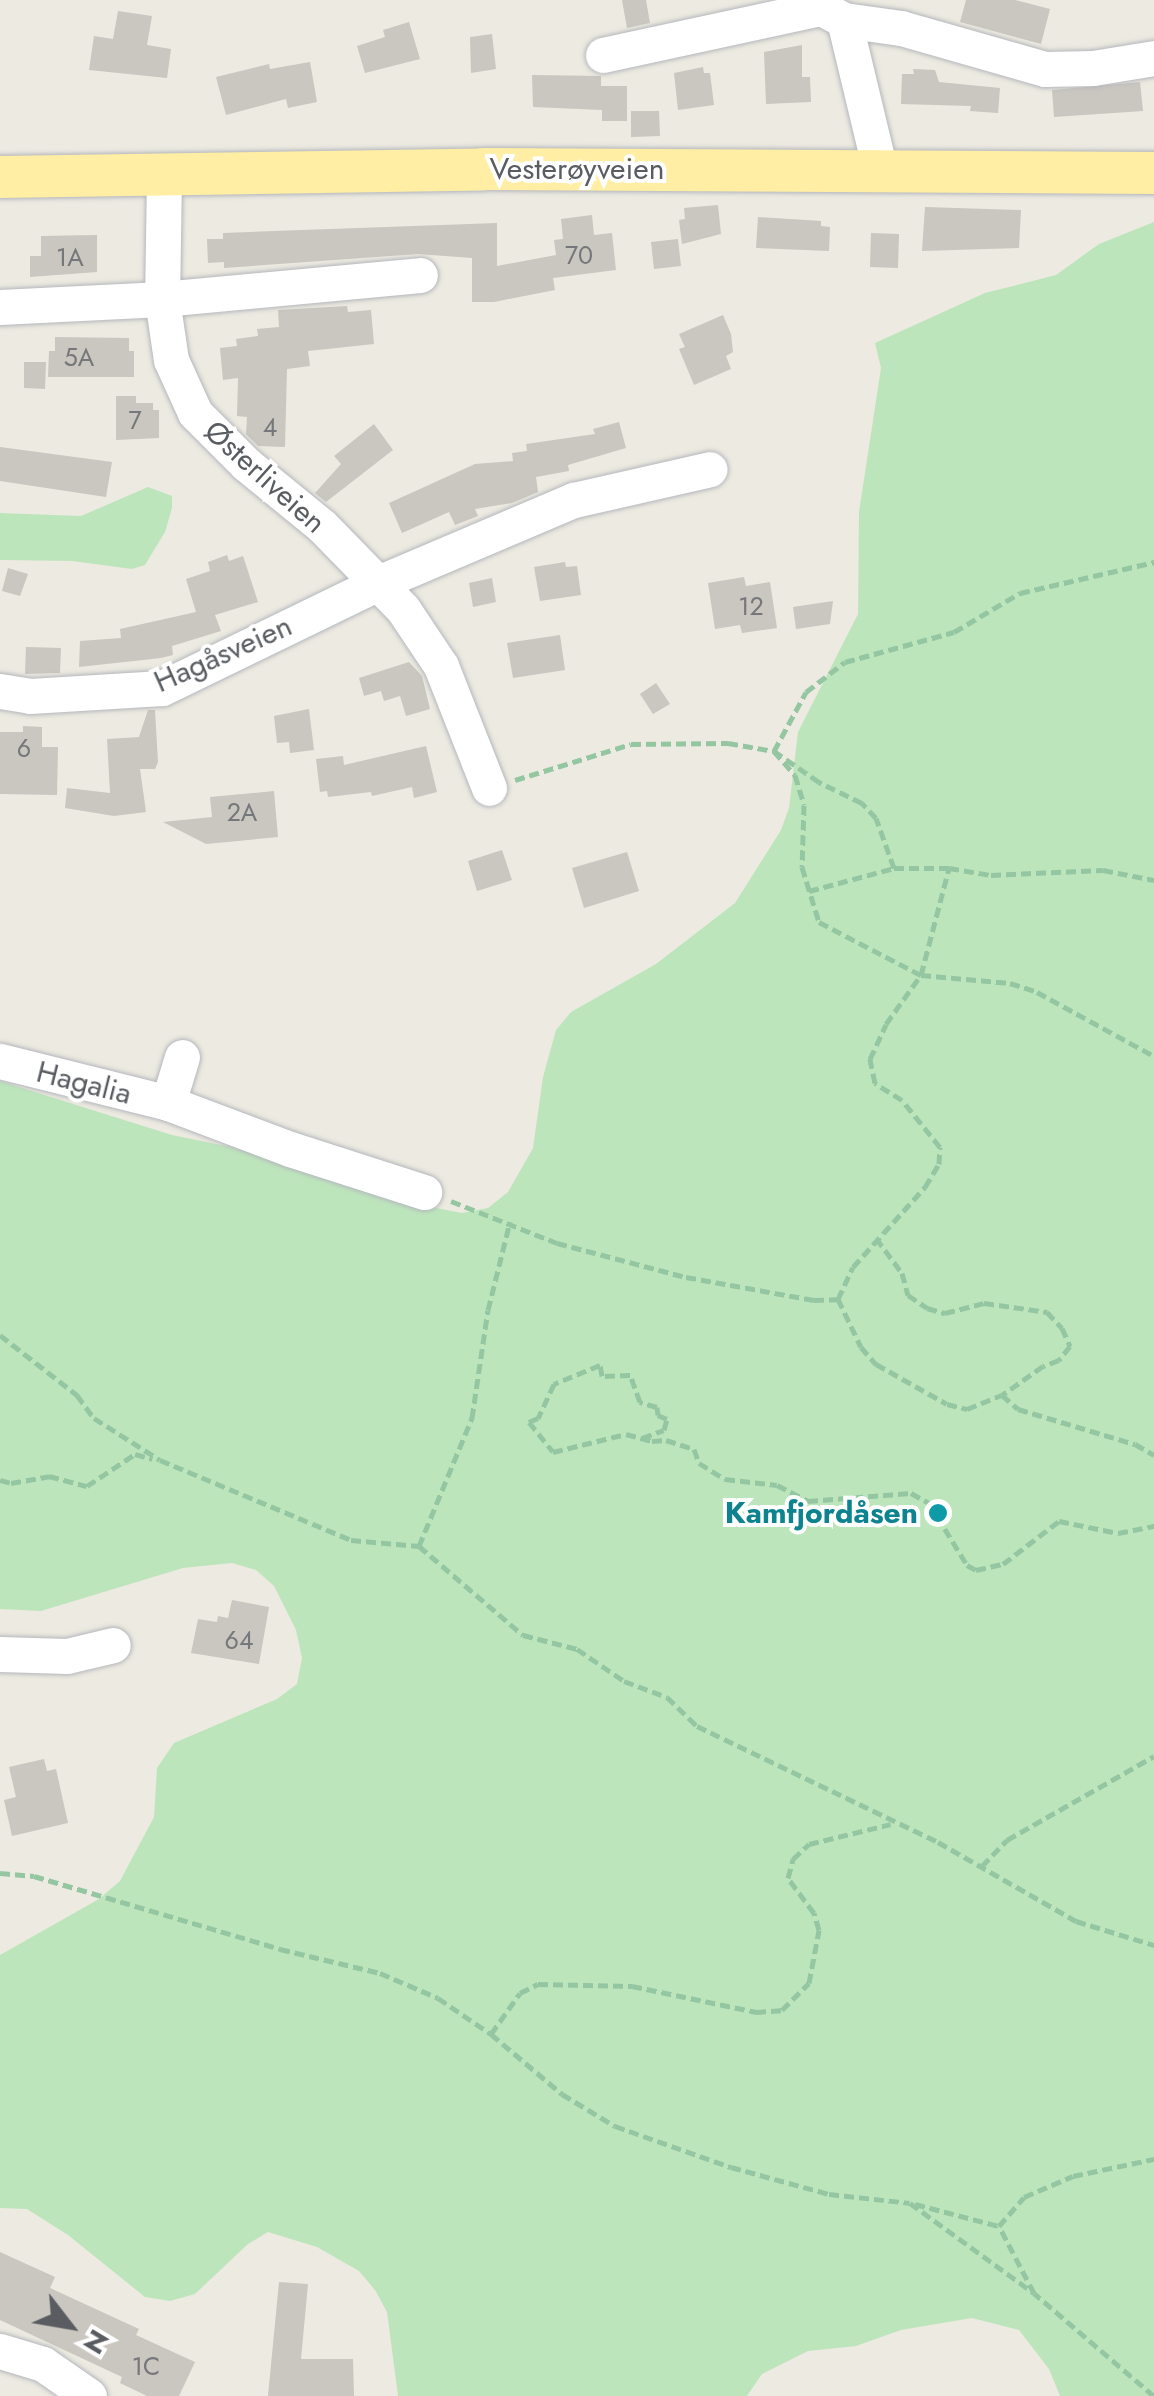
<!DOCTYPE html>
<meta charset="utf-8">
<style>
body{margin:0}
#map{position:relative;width:1154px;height:2396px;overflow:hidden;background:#edeae1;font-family:Jost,sans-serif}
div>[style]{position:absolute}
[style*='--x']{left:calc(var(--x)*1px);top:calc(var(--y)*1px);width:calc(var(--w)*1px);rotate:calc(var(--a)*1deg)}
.green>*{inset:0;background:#bde5bc}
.building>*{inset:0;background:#cac6c0}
.path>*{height:5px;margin-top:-2.5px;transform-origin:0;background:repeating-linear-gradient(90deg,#95c6a2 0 10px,transparent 0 15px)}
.roads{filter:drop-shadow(0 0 2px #b4b7bc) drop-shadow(0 0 2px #b4b7bc)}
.minor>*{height:35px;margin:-17.5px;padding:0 17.5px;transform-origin:17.5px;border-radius:17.5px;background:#fff}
.major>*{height:42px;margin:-21px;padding:0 21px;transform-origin:21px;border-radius:21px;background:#ffeea4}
.dots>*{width:28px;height:28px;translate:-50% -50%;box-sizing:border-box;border:5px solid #fff;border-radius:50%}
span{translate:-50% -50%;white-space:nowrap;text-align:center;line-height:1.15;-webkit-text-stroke:8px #fff;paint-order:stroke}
.number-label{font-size:25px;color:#75777a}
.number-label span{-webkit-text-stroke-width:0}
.street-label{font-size:30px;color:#595d62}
.culture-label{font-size:30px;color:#0d838f;font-weight:700}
.right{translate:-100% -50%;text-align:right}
.north{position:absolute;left:20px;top:2276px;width:100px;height:100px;-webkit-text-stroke:8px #fff;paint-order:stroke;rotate:121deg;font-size:28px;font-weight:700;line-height:40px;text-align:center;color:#595d62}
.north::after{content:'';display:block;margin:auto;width:35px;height:45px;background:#595d62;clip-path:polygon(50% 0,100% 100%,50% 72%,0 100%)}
</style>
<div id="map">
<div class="green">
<i style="clip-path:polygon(1154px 222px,1154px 2396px,1060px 2396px,1049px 2369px,1019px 2330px,972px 2318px,901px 2330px,856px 2346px,808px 2351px,762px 2374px,747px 2396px,398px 2396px,387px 2312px,375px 2290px,359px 2271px,317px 2247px,268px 2232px,248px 2244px,195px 2294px,170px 2301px,145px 2297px,68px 2235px,27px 2209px,0 2208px,0 1955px,99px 1899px,120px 1881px,154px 1817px,157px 1768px,174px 1743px,277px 1699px,297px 1684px,302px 1658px,296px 1630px,274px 1586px,256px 1570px,232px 1563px,183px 1568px,41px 1611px,0 1609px,0 1081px,172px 1135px,251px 1151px,390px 1199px,462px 1213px,488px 1208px,508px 1192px,533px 1148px,543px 1077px,556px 1030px,571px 1012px,656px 964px,735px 903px,781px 830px,789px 808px,798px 732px,858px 614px,859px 512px,881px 368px,875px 343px,985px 293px,1056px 275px,1099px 244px)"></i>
<i style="clip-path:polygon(148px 487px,172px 496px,172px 508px,165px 532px,145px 565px,132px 569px,72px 561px,0 560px,0 513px,81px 516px)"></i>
</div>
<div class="building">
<i style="clip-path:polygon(622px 0,646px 0,650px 23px,627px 28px)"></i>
<i style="clip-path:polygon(966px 0,1015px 0,1050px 9px,1041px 44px,960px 22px)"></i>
<i style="clip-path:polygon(118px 11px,152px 16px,147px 45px,171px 49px,167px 78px,89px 70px,94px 36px,113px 39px)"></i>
<i style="clip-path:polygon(409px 22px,420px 59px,365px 73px,357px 46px,385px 37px,383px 30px)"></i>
<i style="clip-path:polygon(492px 34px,496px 69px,471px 73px,470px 37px)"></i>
<i style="clip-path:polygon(802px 45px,802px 77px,810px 77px,811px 102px,766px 104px,764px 52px)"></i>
<i style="clip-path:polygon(310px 62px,317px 102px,288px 108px,286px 99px,226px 115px,216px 77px,269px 64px,270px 69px)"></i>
<i style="clip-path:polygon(703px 67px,704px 73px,710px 73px,714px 105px,678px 110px,674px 73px)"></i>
<i style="clip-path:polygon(913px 69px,935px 70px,939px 82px,1000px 88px,998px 113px,970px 111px,971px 106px,901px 104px,902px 74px,914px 74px)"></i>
<i style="clip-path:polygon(532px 75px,601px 76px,601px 86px,627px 86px,627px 121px,602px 121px,602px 110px,533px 107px)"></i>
<i style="clip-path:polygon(1140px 82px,1143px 111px,1054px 117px,1052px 90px)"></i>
<i style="clip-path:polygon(631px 111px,659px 111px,660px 136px,631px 137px)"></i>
<i style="clip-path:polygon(718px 205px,721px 234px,682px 244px,679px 220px,685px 219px,684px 208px)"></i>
<i style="clip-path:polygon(925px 207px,1021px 210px,1019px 248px,922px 251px)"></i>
<i style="clip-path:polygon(592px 215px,594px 235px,612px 233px,616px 270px,553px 278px,555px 290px,494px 302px,472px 302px,472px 258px,418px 254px,224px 268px,224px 262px,208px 263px,207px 239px,223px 239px,223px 233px,497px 223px,497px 266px,556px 255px,554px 240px,563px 239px,561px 219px)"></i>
<i style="clip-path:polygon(758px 217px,821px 221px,821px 226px,830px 227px,829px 251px,756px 248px)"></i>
<i style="clip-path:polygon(871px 233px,899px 234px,898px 268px,870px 267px)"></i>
<i style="clip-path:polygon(97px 235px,97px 272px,30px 277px,30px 256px,41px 256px,41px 236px)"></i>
<i style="clip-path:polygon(678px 239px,681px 266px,654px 269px,651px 242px)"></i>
<i style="clip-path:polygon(347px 306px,348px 312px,371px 310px,374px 344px,308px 351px,310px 366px,287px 369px,285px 447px,258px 446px,246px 434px,247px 417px,237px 416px,238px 378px,223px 380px,220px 348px,237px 346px,236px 339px,258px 336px,257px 329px,279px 327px,278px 310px)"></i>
<i style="clip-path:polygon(723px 315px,731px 334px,733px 352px,726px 356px,731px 369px,694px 385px,679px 349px,685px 347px,679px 334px)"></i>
<i style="clip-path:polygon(55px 337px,129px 338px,129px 351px,134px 351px,134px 377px,48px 377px,49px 351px,55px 351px)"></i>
<i style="clip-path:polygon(24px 362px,46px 362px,45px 389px,24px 388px)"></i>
<i style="clip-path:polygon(116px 396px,136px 396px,136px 403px,153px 403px,153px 410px,159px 410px,159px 438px,116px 440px)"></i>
<i style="clip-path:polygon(619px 422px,626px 448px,568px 465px,569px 471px,536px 477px,538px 492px,512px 503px,475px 509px,478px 516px,455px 525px,449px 512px,402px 533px,389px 503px,475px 464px,513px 461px,512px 453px,527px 451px,526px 444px,595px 434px,593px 429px)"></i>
<i style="clip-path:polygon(374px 424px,393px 450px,326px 502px,315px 493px,341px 464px,334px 456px)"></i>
<i style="clip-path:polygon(0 447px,112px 462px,106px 497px,0 481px)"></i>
<i style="clip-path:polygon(227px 555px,229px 561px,243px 556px,258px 602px,215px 615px,221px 631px,172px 646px,173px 655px,161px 658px,79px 667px,80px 641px,121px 638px,120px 629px,196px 612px,186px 579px,210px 571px,208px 562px)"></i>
<i style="clip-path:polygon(565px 562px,566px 567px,577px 566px,581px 595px,540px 601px,534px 567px)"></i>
<i style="clip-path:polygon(8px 568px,28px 574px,20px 596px,2px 591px)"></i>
<i style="clip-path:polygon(744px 577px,746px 586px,770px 582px,777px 628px,742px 633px,740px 625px,715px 629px,708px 583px)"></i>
<i style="clip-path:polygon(492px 578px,496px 602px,473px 607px,469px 583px)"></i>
<i style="clip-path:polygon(833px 601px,830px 624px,796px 629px,793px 607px)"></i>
<i style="clip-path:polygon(560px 635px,565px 670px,513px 678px,507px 643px)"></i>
<i style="clip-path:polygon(26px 647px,61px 648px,60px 673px,25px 674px)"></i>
<i style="clip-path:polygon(409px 662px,422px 676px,430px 709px,406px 716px,400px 696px,384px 701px,381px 691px,364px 696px,359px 678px)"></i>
<i style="clip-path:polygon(656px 683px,670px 704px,653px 714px,640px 694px)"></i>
<i style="clip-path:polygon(309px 709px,314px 750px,290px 753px,289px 742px,277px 743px,274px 716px)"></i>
<i style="clip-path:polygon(148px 710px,155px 710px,158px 762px,155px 769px,140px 769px,146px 812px,114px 816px,65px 808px,67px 788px,110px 793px,107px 739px,139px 737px)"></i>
<i style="clip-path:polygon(23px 726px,42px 727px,42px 747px,58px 747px,57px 795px,0 794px,0 732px,23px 732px)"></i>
<i style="clip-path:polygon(426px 746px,437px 792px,414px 798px,412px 787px,372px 796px,371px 792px,328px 797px,327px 791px,320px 792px,316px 759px,343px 756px,344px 765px)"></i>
<i style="clip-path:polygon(274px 791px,278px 837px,206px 844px,163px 822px,212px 817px,210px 797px)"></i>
<i style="clip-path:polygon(502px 850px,512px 880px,477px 891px,468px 861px)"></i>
<i style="clip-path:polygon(627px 852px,639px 891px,584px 908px,572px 868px)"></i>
<i style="clip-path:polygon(232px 1600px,269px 1607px,259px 1664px,191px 1653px,198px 1619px,217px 1622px,218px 1616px,228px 1618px)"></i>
<i style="clip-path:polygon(44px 1759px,47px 1771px,56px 1769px,68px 1823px,12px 1836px,4px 1800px,16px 1797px,9px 1767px)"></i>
<i style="clip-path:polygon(0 2252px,55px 2277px,50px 2288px,139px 2329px,136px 2335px,195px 2362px,179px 2396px,147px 2396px,120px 2383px,122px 2377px,0 2320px)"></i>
<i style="clip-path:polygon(279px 2282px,308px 2284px,301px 2359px,353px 2359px,354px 2396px,268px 2396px)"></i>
</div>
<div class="path">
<i style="--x:515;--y:780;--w:121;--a:-17.2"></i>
<i style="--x:631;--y:744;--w:97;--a:-0.6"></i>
<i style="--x:728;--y:743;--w:47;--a:9.9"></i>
<i style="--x:774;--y:751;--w:32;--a:49"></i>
<i style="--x:795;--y:775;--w:31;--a:73"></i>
<i style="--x:804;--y:805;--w:62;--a:91.8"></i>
<i style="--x:802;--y:867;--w:58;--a:72.8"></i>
<i style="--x:819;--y:922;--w:115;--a:27.5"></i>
<i style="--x:921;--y:975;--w:89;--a:5.1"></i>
<i style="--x:1010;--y:983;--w:28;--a:18"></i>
<i style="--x:1037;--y:992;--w:133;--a:28.7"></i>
<i style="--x:894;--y:868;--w:53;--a:-109.8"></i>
<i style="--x:876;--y:818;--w:21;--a:-133"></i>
<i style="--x:862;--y:803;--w:48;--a:-154"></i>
<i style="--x:819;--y:782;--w:55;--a:-145.4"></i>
<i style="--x:774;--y:751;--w:67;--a:-61.5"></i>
<i style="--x:806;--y:692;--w:49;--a:-37.6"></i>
<i style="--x:845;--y:662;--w:113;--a:-15.4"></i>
<i style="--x:954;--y:632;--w:77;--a:-30.6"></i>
<i style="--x:1020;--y:593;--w:138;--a:-13"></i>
<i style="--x:809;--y:891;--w:88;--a:-15.1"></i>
<i style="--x:894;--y:868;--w:55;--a:0"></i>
<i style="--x:949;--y:868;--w:43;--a:9.5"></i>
<i style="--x:991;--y:875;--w:112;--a:-2.6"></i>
<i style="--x:1103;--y:870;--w:52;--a:11.1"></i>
<i style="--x:451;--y:1201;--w:114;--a:21.6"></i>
<i style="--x:557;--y:1243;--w:133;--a:14.8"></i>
<i style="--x:686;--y:1277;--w:130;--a:10.2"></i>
<i style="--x:814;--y:1300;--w:24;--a:-2"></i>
<i style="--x:876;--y:1238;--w:44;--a:53.4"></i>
<i style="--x:902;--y:1273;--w:23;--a:75"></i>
<i style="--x:908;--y:1295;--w:23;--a:34"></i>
<i style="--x:927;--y:1308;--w:19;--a:16"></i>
<i style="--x:945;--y:1313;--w:40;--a:-14.4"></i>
<i style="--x:984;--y:1303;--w:64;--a:8.1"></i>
<i style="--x:1047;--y:1312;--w:22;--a:47"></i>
<i style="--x:1062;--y:1328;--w:20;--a:66"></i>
<i style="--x:1070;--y:1346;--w:18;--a:128"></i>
<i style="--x:1059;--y:1360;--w:17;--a:159"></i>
<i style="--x:1043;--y:1366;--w:50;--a:144.7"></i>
<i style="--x:1002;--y:1395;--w:21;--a:41"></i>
<i style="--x:1018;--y:1409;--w:122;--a:16.7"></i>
<i style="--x:1135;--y:1444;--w:22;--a:30"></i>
<i style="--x:838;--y:1299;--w:35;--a:-65"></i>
<i style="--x:853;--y:1267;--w:108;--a:-48"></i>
<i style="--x:925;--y:1187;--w:27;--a:-59"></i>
<i style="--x:939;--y:1164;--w:17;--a:-87"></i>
<i style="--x:940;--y:1147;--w:60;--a:-129"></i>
<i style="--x:902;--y:1100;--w:32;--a:-148"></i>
<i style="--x:875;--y:1083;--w:25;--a:-102"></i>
<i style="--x:870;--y:1059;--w:38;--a:-65"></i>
<i style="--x:886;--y:1024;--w:60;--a:-54.5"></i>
<i style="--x:921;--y:975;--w:111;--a:-75.3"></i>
<i style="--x:838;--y:1299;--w:53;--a:64.4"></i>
<i style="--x:861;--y:1347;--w:23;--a:49"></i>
<i style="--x:876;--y:1364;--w:81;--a:29.4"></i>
<i style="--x:947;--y:1404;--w:21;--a:14"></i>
<i style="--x:967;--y:1409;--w:38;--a:-22"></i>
<i style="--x:0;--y:1335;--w:98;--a:37.9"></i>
<i style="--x:77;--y:1395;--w:29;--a:54"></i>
<i style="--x:94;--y:1418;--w:78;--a:32.5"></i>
<i style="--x:160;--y:1460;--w:207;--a:22.7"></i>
<i style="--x:351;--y:1540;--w:68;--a:5"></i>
<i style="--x:419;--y:1546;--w:137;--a:40.6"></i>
<i style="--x:523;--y:1635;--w:56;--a:14.5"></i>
<i style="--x:577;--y:1649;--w:57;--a:34.2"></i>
<i style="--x:624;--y:1681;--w:46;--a:20.4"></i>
<i style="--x:667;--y:1697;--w:42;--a:44"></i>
<i style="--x:697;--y:1726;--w:267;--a:25.7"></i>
<i style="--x:938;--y:1842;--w:159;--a:29.8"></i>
<i style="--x:1076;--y:1921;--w:82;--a:17.1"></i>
<i style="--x:642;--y:1438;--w:23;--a:-20"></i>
<i style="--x:664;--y:1430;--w:11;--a:-75"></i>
<i style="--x:667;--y:1419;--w:10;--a:-156"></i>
<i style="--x:658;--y:1415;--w:8;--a:-97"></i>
<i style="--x:657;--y:1407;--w:18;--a:-164"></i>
<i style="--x:640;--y:1402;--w:29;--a:-110"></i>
<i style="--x:630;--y:1375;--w:28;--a:178"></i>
<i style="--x:602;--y:1376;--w:11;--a:-100"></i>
<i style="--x:600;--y:1365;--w:50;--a:157.6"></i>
<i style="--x:554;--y:1384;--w:38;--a:115"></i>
<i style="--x:538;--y:1418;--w:10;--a:156"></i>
<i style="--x:529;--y:1422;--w:38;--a:51"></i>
<i style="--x:553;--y:1452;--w:75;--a:-13.9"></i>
<i style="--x:626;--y:1434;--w:27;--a:15"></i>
<i style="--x:652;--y:1441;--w:14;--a:-4"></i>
<i style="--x:666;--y:1440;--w:29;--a:18"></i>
<i style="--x:694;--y:1449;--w:15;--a:70"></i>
<i style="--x:699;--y:1463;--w:31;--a:32"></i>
<i style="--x:725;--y:1479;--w:52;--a:6.6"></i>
<i style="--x:777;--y:1485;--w:35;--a:27"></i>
<i style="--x:808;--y:1501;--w:103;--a:-4.4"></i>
<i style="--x:911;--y:1493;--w:21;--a:29"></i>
<i style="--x:929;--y:1503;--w:73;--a:58.5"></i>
<i style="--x:967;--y:1565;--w:10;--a:29"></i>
<i style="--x:976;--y:1570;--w:28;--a:-13"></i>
<i style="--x:1003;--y:1564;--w:71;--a:-37.5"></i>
<i style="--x:1059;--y:1521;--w:60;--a:11.5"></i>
<i style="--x:1118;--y:1533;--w:37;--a:-11"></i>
<i style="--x:0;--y:1480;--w:11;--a:15"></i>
<i style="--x:11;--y:1483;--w:39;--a:-10"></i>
<i style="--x:49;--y:1476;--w:39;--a:15"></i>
<i style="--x:87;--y:1486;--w:58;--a:-33.7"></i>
<i style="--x:135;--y:1454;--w:18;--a:16"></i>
<i style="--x:419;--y:1546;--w:139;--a:-67.5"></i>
<i style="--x:472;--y:1418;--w:109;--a:-81.6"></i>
<i style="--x:488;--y:1310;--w:91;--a:-76"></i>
<i style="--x:982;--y:1866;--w:36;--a:-46"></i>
<i style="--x:1007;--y:1840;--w:169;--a:-29.7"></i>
<i style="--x:0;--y:1873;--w:34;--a:5"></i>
<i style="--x:34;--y:1876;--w:257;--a:16.5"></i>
<i style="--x:280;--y:1949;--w:103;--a:13.5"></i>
<i style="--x:380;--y:1973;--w:63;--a:23.3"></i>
<i style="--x:438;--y:1998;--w:64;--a:34.2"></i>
<i style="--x:491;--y:2034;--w:93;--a:40.2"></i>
<i style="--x:562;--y:2094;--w:62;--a:31.1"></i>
<i style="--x:615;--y:2126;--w:123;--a:19.5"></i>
<i style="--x:731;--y:2167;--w:102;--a:15.4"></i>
<i style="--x:829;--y:2194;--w:81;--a:6.3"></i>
<i style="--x:910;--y:2203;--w:153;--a:36"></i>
<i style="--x:491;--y:2034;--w:50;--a:-54.7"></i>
<i style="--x:520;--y:1993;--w:20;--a:-27"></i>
<i style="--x:538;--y:1984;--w:94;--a:1.2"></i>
<i style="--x:632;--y:1986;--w:127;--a:11.8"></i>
<i style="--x:756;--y:2012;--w:26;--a:-4"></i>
<i style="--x:782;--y:2010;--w:38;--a:-45"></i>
<i style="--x:809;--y:1983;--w:54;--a:-79.3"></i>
<i style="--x:819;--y:1930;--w:18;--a:-106"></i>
<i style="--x:814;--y:1913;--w:44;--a:-126.6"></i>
<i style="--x:788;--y:1878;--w:20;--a:-75"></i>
<i style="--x:793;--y:1859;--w:22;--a:-43"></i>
<i style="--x:809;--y:1844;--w:84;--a:-13.7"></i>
<i style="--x:915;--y:2204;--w:87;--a:14.7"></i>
<i style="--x:1154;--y:2396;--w:158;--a:-139.4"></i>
<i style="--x:1034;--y:2293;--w:76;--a:-117.6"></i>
<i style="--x:999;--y:2226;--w:38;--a:-49"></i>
<i style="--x:1024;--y:2197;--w:53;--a:-23.2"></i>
<i style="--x:1073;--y:2176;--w:83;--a:-11.9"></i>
</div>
<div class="roads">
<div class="minor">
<i style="--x:806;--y:0;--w:43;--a:27.8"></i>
<i style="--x:844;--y:20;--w:58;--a:8"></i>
<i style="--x:901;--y:28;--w:150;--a:15.9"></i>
<i style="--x:1045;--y:69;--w:48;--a:-1.2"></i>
<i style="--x:1093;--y:68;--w:62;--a:-9.3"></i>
<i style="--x:844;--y:20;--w:154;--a:76.5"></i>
<i style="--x:603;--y:55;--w:223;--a:-12.2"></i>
<i style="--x:164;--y:176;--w:123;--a:90.9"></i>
<i style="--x:162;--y:299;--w:62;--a:81.6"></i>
<i style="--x:171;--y:360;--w:58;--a:65.6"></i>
<i style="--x:195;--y:413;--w:72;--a:45"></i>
<i style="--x:246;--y:464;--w:98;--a:39.2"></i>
<i style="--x:322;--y:526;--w:116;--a:45.7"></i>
<i style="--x:403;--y:609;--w:69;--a:56.3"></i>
<i style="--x:441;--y:666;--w:131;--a:68.5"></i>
<i style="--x:0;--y:307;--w:162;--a:-2.8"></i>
<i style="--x:162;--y:299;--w:259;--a:-5.3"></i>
<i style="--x:0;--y:691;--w:30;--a:9"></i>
<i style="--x:30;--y:696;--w:132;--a:-3.5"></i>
<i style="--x:162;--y:688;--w:240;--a:-25.9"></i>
<i style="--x:378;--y:583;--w:213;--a:-23"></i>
<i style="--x:574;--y:500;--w:139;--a:-12.8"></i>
<i style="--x:0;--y:1061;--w:173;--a:14"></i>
<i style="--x:168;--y:1103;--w:130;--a:20.7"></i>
<i style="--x:290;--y:1149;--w:141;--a:17.8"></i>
<i style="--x:168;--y:1103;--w:48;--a:-73.1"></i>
<i style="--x:0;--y:1654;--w:67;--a:1.7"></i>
<i style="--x:67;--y:1656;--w:47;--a:-13.4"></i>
<i style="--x:0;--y:2351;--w:45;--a:16.8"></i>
<i style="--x:43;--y:2364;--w:56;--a:34.8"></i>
</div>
<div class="major">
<i style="--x:0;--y:177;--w:483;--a:-0.9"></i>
<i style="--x:483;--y:169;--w:671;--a:0.34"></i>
</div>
</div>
<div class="dots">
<i style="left:938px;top:1513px;background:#0f9aa8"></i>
</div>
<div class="number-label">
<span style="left:579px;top:255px">70</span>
<span style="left:70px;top:257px">1A</span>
<span style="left:79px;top:357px">5A</span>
<span style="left:135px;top:420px">7</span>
<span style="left:270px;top:427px">4</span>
<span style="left:751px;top:606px">12</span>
<span style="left:24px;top:748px">6</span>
<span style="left:242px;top:812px">2A</span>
<span style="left:239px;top:1640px">64</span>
<span style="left:146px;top:2366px">1C</span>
</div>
<div class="street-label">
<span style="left:577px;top:169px">Vesterøyveien</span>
<span style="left:265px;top:477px;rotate:42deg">Østerliveien</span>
<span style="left:223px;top:654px;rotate:-24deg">Hagåsveien</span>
<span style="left:84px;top:1083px;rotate:14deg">Hagalia</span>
</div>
<div class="culture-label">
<span class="right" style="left:918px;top:1513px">Kamfjordåsen</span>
</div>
<div class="north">N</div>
</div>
